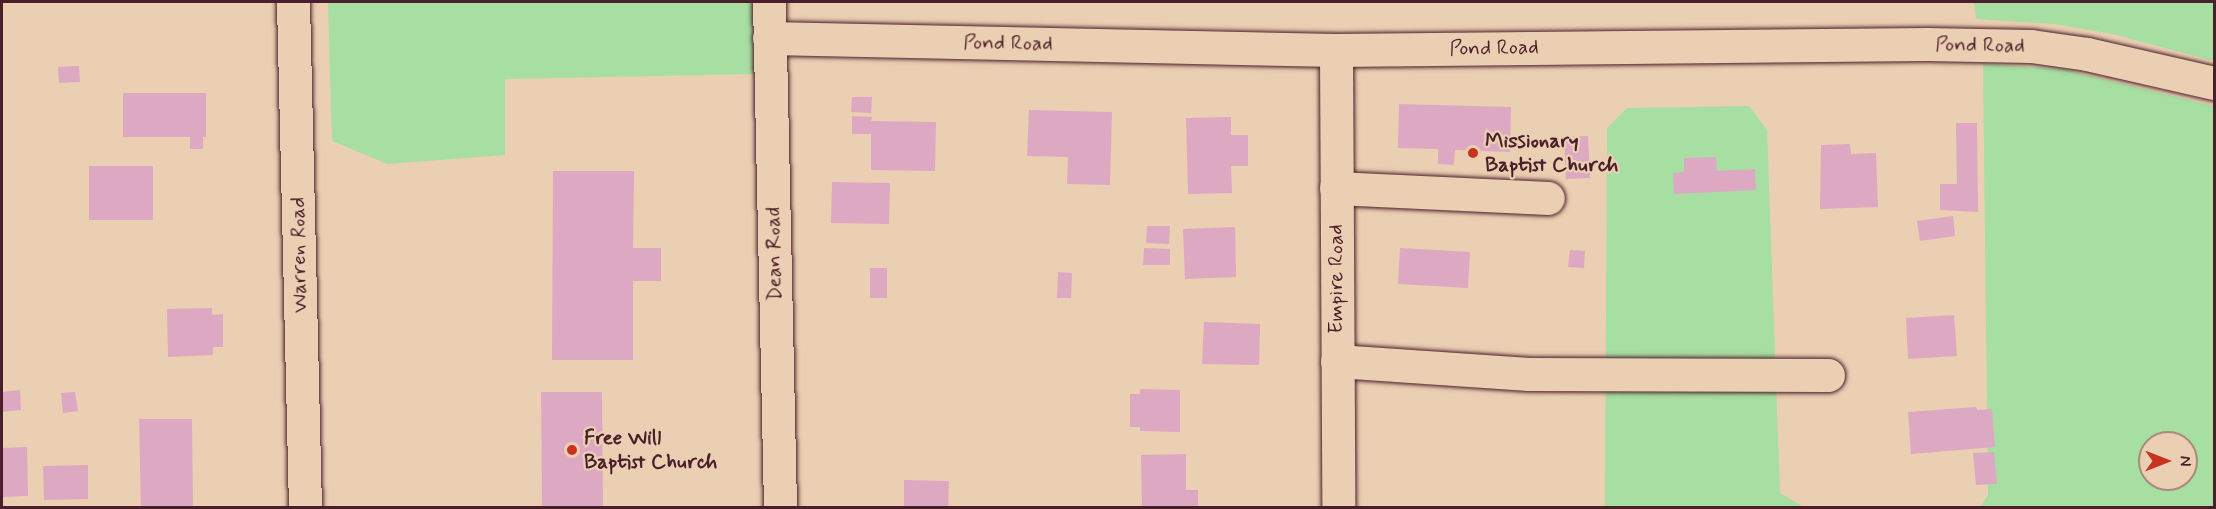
<!DOCTYPE html>
<style>
body{margin:0}
#map{position:relative;width:2216px;height:509px;overflow:hidden;background:#ebcfb2;font-family:Mynerve,sans-serif}
div>[style]{position:absolute}
[style*='--x']{left:calc(var(--x)*1px);top:calc(var(--y)*1px);width:calc(var(--w)*1px);rotate:calc(var(--a)*1deg)}
.green>*{inset:0;background:#a7dea1}
.building>*{inset:0;background:#dda8c1}
.roads{filter:drop-shadow(0 0 2px #4a1f2b) drop-shadow(0 0 2px #4a1f2b)}
.minor>*{height:33px;margin:-16.5px;padding:0 16.5px;transform-origin:16.5px;border-radius:16.5px;background:#ebcfb2}
.dots>*{width:16px;height:16px;translate:-50% -50%;box-sizing:border-box;border:3px solid #ebcfb2;border-radius:50%}
span{translate:-50% -50%;white-space:nowrap;text-align:center;line-height:1.15;-webkit-text-stroke:4.5px #ebcfb2;paint-order:stroke}
.street-label{font-size:21px;color:#4a1f2b}
.poi-label{font-size:21px;color:#4a1f2b;font-weight:700}
.left{translate:0 -50%;text-align:left}
.frame{position:absolute;inset:0;border:3px solid #4a1f2b;pointer-events:none}
.north{position:absolute;left:2138px;top:431px;width:60px;height:60px;box-sizing:border-box;background:#ebcfb2;border:2px solid #ab897c;border-radius:50%;rotate:90deg;font-size:16px;font-weight:700;line-height:24px;text-align:center;color:#4a1f2b}
.north::after{content:'';display:block;margin:auto;width:21px;height:27px;background:#c8321e;clip-path:polygon(50% 0,100% 100%,50% 72%,0 100%)}
</style>
<div id="map">
<div class="green">
<i style="clip-path:polygon(328px 2px,754px 2px,755px 74px,505px 79px,505px 155px,387px 164px,332px 141px)"></i>
<i style="clip-path:polygon(1974px 2px,2214px 2px,2214px 61px,2112px 34px,2054px 24px,1976px 19px)"></i>
<i style="clip-path:polygon(evenodd,1983px 64px,2062px 69px,2214px 106px,2214px 507px,1980px 508px,1988px 495px,1983px 64px,2150px 443px,2186px 443px,2186px 479px,2150px 479px,2150px 443px)"></i>
<i style="clip-path:polygon(1749px 106px,1767px 130px,1780px 493px,1804px 507px,1814px 507px,1605px 508px,1607px 128px,1627px 108px)"></i>
</div>
<div class="building">
<i style="clip-path:polygon(79px 66px,80px 82px,59px 83px,58px 67px)"></i>
<i style="clip-path:polygon(123px 93px,206px 93px,206px 137px,203px 137px,203px 149px,190px 149px,190px 137px,123px 137px)"></i>
<i style="clip-path:polygon(852px 97px,872px 97px,871px 113px,851px 112px)"></i>
<i style="clip-path:polygon(1399px 104px,1511px 107px,1510px 152px,1455px 150px,1454px 165px,1438px 164px,1438px 149px,1398px 148px)"></i>
<i style="clip-path:polygon(1029px 110px,1112px 112px,1110px 185px,1067px 184px,1068px 157px,1027px 156px)"></i>
<i style="clip-path:polygon(852px 116px,872px 117px,871px 121px,936px 122px,935px 171px,871px 170px,871px 134px,852px 134px)"></i>
<i style="clip-path:polygon(1231px 117px,1231px 135px,1248px 135px,1248px 166px,1231px 166px,1232px 193px,1188px 194px,1186px 118px)"></i>
<i style="clip-path:polygon(1956px 123px,1977px 123px,1978px 212px,1940px 210px,1940px 184px,1957px 184px)"></i>
<i style="clip-path:polygon(1588px 136px,1590px 178px,1566px 179px,1564px 137px)"></i>
<i style="clip-path:polygon(1850px 144px,1851px 154px,1876px 153px,1878px 207px,1820px 209px,1821px 145px)"></i>
<i style="clip-path:polygon(1716px 157px,1717px 171px,1755px 169px,1756px 190px,1674px 194px,1673px 173px,1684px 172px,1684px 158px)"></i>
<i style="clip-path:polygon(89px 166px,153px 166px,153px 220px,89px 220px)"></i>
<i style="clip-path:polygon(553px 171px,634px 171px,633px 248px,661px 248px,661px 281px,633px 281px,633px 360px,552px 360px)"></i>
<i style="clip-path:polygon(832px 182px,890px 183px,889px 224px,831px 223px)"></i>
<i style="clip-path:polygon(1953px 216px,1955px 236px,1920px 241px,1917px 221px)"></i>
<i style="clip-path:polygon(1147px 226px,1170px 226px,1169px 244px,1146px 243px)"></i>
<i style="clip-path:polygon(1235px 227px,1236px 277px,1185px 279px,1183px 229px)"></i>
<i style="clip-path:polygon(1144px 248px,1170px 249px,1170px 265px,1143px 265px)"></i>
<i style="clip-path:polygon(1400px 248px,1470px 252px,1468px 288px,1398px 284px)"></i>
<i style="clip-path:polygon(1570px 250px,1585px 251px,1584px 268px,1568px 267px)"></i>
<i style="clip-path:polygon(870px 268px,887px 268px,887px 298px,870px 298px)"></i>
<i style="clip-path:polygon(1058px 272px,1072px 273px,1071px 298px,1057px 298px)"></i>
<i style="clip-path:polygon(212px 308px,212px 315px,223px 314px,223px 347px,213px 347px,213px 355px,168px 357px,167px 309px)"></i>
<i style="clip-path:polygon(1954px 315px,1957px 356px,1908px 359px,1906px 318px)"></i>
<i style="clip-path:polygon(1204px 322px,1260px 324px,1259px 365px,1202px 364px)"></i>
<i style="clip-path:polygon(1140px 389px,1180px 390px,1180px 432px,1140px 431px,1140px 427px,1130px 427px,1130px 394px,1140px 394px)"></i>
<i style="clip-path:polygon(20px 390px,21px 410px,2px 412px,2px 392px)"></i>
<i style="clip-path:polygon(75px 392px,78px 411px,63px 413px,61px 393px)"></i>
<i style="clip-path:polygon(541px 392px,602px 392px,603px 508px,542px 508px)"></i>
<i style="clip-path:polygon(1976px 407px,1977px 410px,1992px 409px,1995px 447px,1911px 454px,1908px 412px)"></i>
<i style="clip-path:polygon(139px 419px,192px 419px,193px 508px,141px 508px)"></i>
<i style="clip-path:polygon(27px 447px,28px 496px,2px 497px,2px 448px)"></i>
<i style="clip-path:polygon(1994px 452px,1997px 484px,1976px 485px,1973px 453px)"></i>
<i style="clip-path:polygon(1186px 454px,1186px 490px,1198px 490px,1198px 508px,1142px 508px,1141px 455px)"></i>
<i style="clip-path:polygon(88px 465px,88px 499px,44px 500px,43px 466px)"></i>
<i style="clip-path:polygon(904px 480px,949px 481px,948px 508px,904px 508px)"></i>
</div>
<div class="roads">
<div class="minor">
<i style="--x:293;--y:2;--w:506;--a:88.64"></i>
<i style="--x:769;--y:2;--w:506;--a:88.75"></i>
<i style="--x:769;--y:38;--w:567;--a:1.21"></i>
<i style="--x:1336;--y:50;--w:591;--a:-0.58"></i>
<i style="--x:1927;--y:44;--w:104;--a:1.1"></i>
<i style="--x:2031;--y:46;--w:57;--a:8.1"></i>
<i style="--x:2087;--y:54;--w:130;--a:12.9"></i>
<i style="--x:1336;--y:50;--w:458;--a:89.7"></i>
<i style="--x:1336;--y:188;--w:212;--a:2.7"></i>
<i style="--x:1337;--y:361;--w:192;--a:3.9"></i>
<i style="--x:1529;--y:374;--w:299;--a:0.2"></i>
</div>
</div>
<div class="dots">
<i style="left:1473px;top:153px;background:#c8321e"></i>
<i style="left:572px;top:450px;background:#c8321e"></i>
</div>
<div class="street-label">
<span style="left:1008px;top:43px;rotate:1deg">Pond Road</span>
<span style="left:1980px;top:45px;rotate:1deg">Pond Road</span>
<span style="left:1494px;top:48px;rotate:-1deg">Pond Road</span>
<span style="left:774px;top:254px;rotate:-91deg">Dean Road</span>
<span style="left:299px;top:255px;rotate:-91deg">Warren Road</span>
<span style="left:1336px;top:279px;rotate:-90deg">Empire Road</span>
</div>
<div class="poi-label">
<span class="left" style="left:1485px;top:153px">Missionary<br>Baptist Church</span>
<span class="left" style="left:584px;top:450px">Free Will<br>Baptist Church</span>
</div>
<div class="frame"></div>
<div class="north">N</div>
</div>
